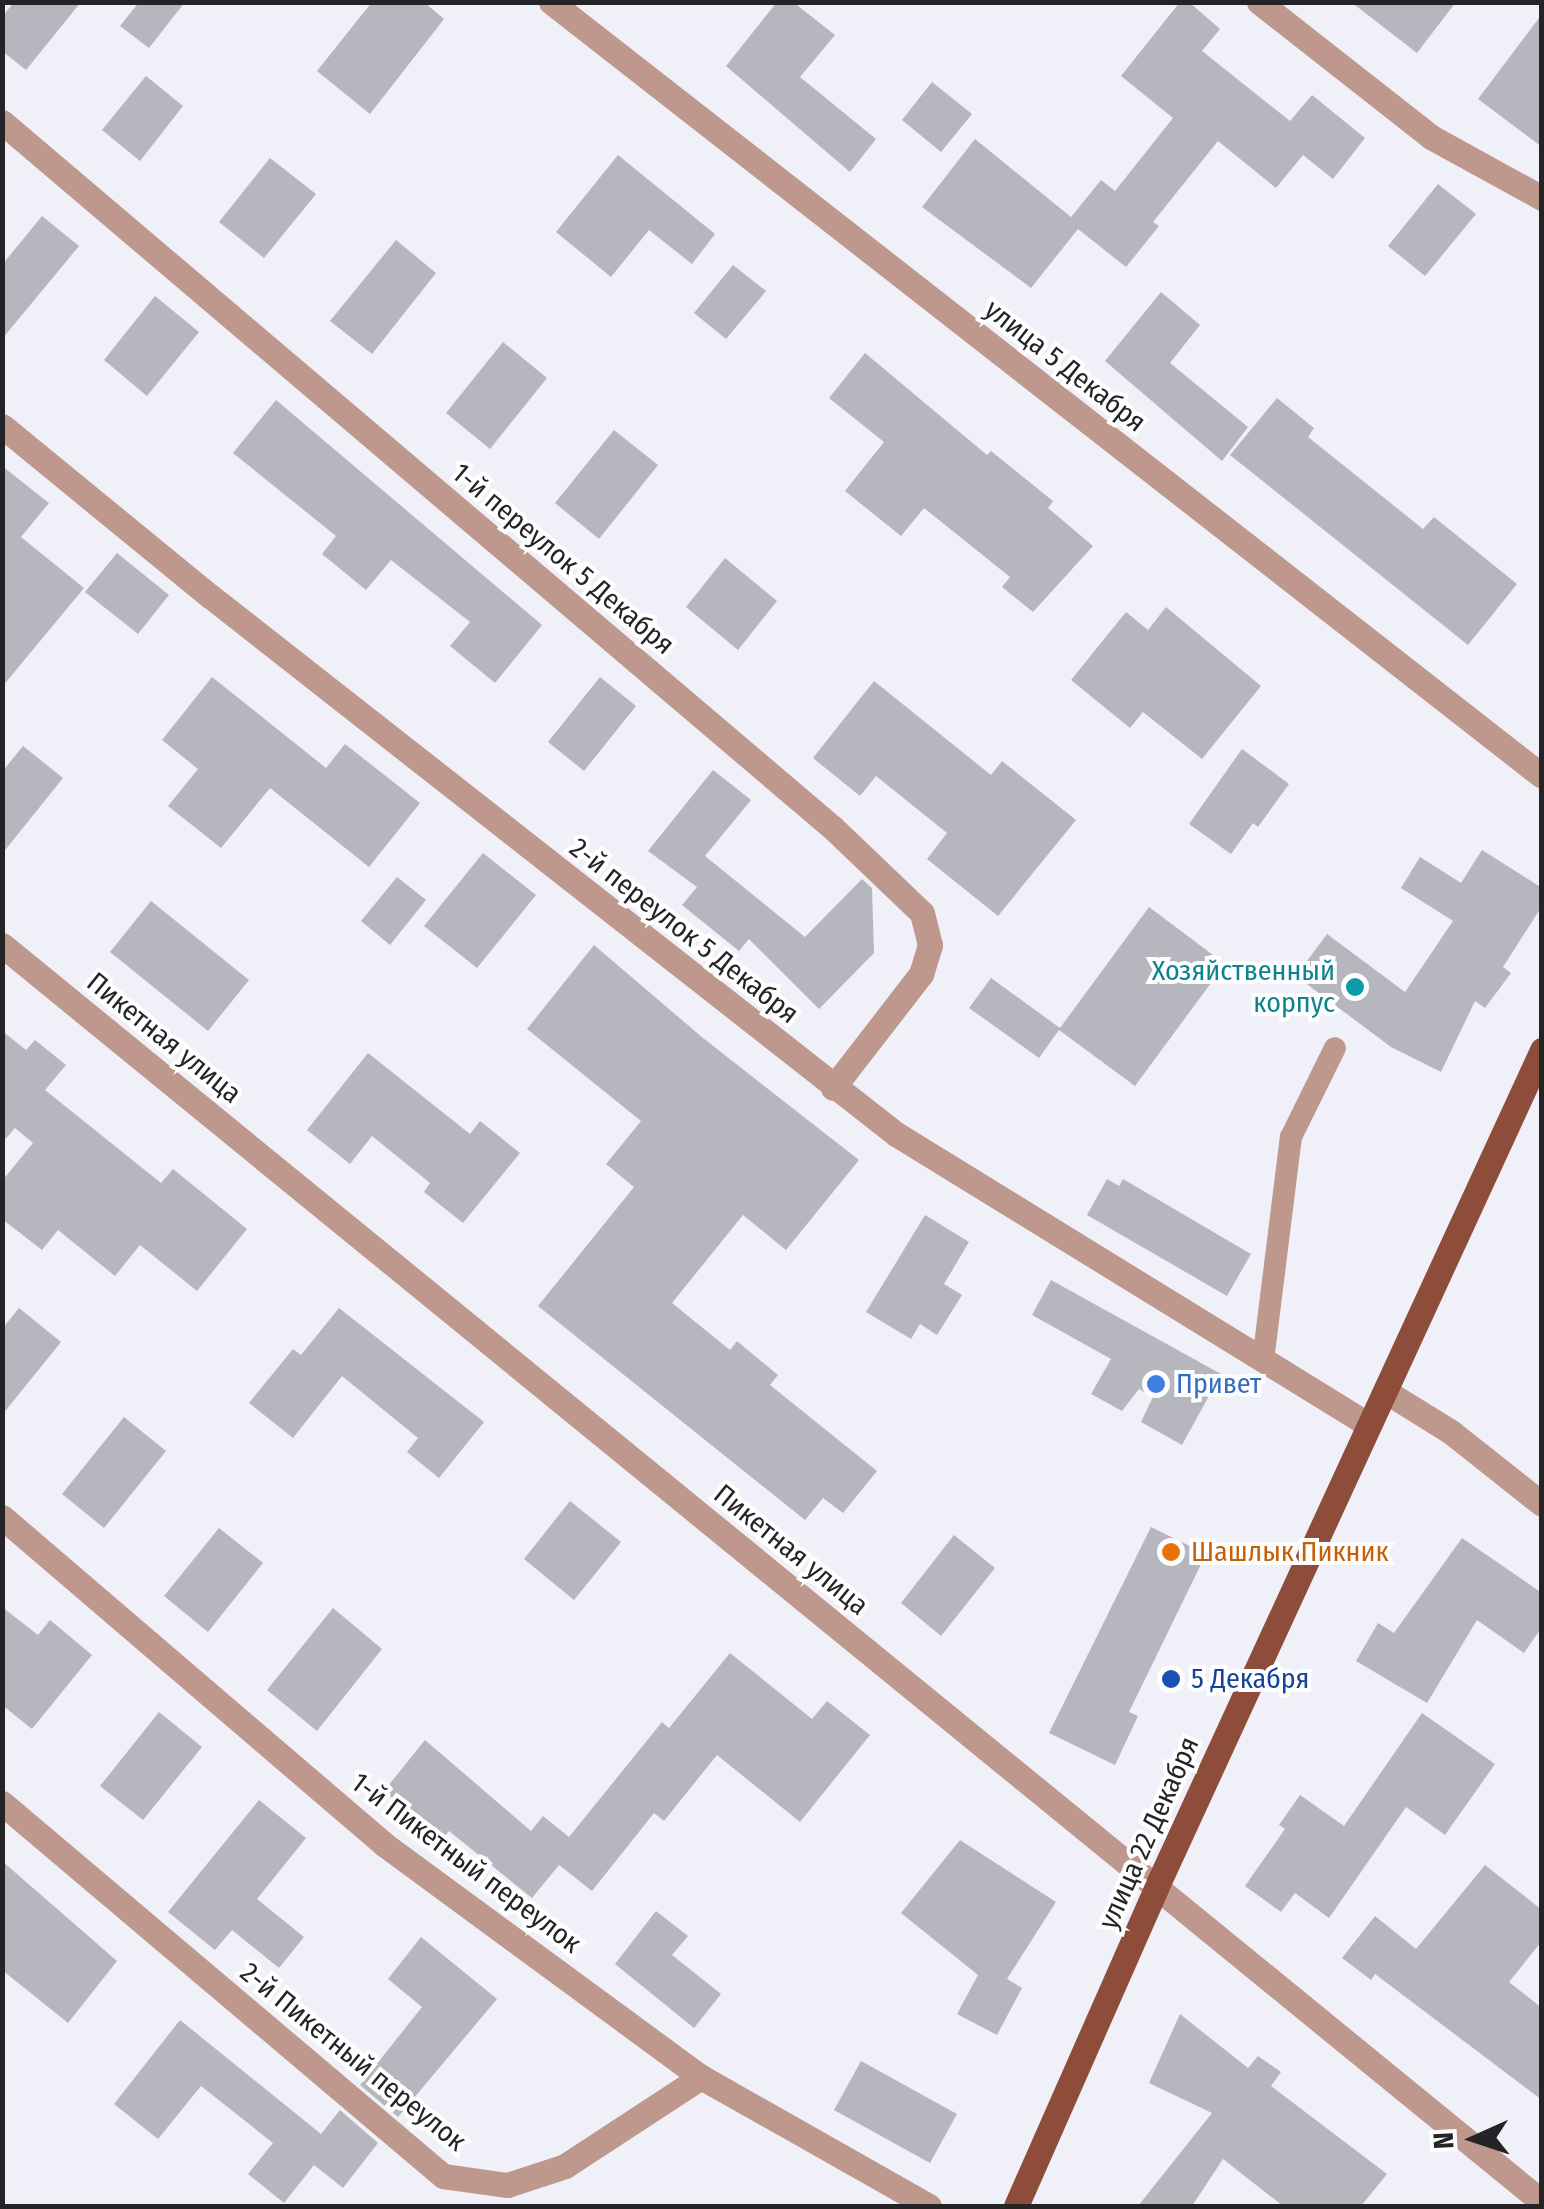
<!DOCTYPE html>
<meta charset="utf-8">
<style>
body{margin:0}
#map{position:relative;width:1544px;height:2209px;overflow:hidden;background:#f0f0f8;font-family:"Fira Sans Condensed",sans-serif}
div>[style]{position:absolute}
[style*='--x']{left:calc(var(--x)*1px);top:calc(var(--y)*1px);width:calc(var(--w)*1px);rotate:calc(var(--a)*1deg)}
.building>*{inset:0;background:#b6b7be}
.service>*{height:22px;margin:-11px;padding:0 11px;transform-origin:11px;border-radius:11px;background:#be988d}
.minor>*{height:25px;margin:-12.5px;padding:0 12.5px;transform-origin:12.5px;border-radius:12.5px;background:#be988d}
.primary>*{height:25px;margin:-12.5px;padding:0 12.5px;transform-origin:12.5px;border-radius:12.5px;background:#8e4d3a}
.dots>*{width:28px;height:28px;translate:-50% -50%;box-sizing:border-box;border:5px solid #fefefe;border-radius:50%}
span{translate:-50% -50%;white-space:nowrap;text-align:center;line-height:1.15;-webkit-text-stroke:8px #fefefe;paint-order:stroke}
.street-label{font-size:28px;color:#242427}
.culture-label{font-size:28px;color:#0d838f}
.right{translate:-100% -50%;text-align:right}
.shop-label{font-size:28px;color:#366cbe}
.left{translate:0 -50%;text-align:left}
.food-label{font-size:28px;color:#c56008}
.transit-label{font-size:28px;color:#164399}
.frame{position:absolute;inset:0;border:5px solid #242427;pointer-events:none}
.north{position:absolute;left:1424px;top:2089px;width:100px;height:100px;-webkit-text-stroke:8px #fefefe;paint-order:stroke;rotate:267deg;font-size:28px;font-weight:700;line-height:40px;text-align:center;color:#242427}
.north::after{content:'';display:block;margin:auto;width:35px;height:45px;background:#242427;clip-path:polygon(50% 0,100% 100%,50% 72%,0 100%)}
</style>
<div id="map">
<div class="building">
<i style="clip-path:polygon(14px 2px,81px 2px,26px 70px,2px 51px,2px 17px)"></i>
<i style="clip-path:polygon(139px 2px,185px 2px,149px 48px,120px 26px)"></i>
<i style="clip-path:polygon(372px 2px,424px 2px,444px 19px,370px 114px,317px 71px)"></i>
<i style="clip-path:polygon(777px 2px,793px 2px,835px 35px,800px 77px,876px 139px,850px 172px,726px 66px)"></i>
<i style="clip-path:polygon(1180px 2px,1189px 2px,1220px 29px,1202px 51px,1290px 121px,1312px 95px,1365px 138px,1333px 179px,1303px 155px,1276px 188px,1218px 141px,1153px 222px,1159px 226px,1126px 267px,1078px 229px,1031px 288px,922px 207px,975px 139px,1071px 217px,1101px 180px,1115px 191px,1173px 118px,1121px 76px)"></i>
<i style="clip-path:polygon(1351px 2px,1456px 2px,1417px 53px)"></i>
<i style="clip-path:polygon(1542px 14px,1542px 147px,1478px 99px)"></i>
<i style="clip-path:polygon(146px 76px,183px 106px,140px 161px,102px 130px)"></i>
<i style="clip-path:polygon(932px 82px,972px 114px,941px 152px,902px 120px)"></i>
<i style="clip-path:polygon(618px 155px,715px 234px,692px 264px,649px 230px,611px 277px,556px 232px)"></i>
<i style="clip-path:polygon(270px 158px,316px 194px,264px 258px,219px 222px)"></i>
<i style="clip-path:polygon(1438px 184px,1476px 214px,1425px 276px,1388px 246px)"></i>
<i style="clip-path:polygon(42px 216px,79px 246px,2px 339px,2px 265px)"></i>
<i style="clip-path:polygon(396px 240px,436px 273px,372px 354px,330px 321px)"></i>
<i style="clip-path:polygon(733px 265px,766px 291px,726px 339px,694px 313px)"></i>
<i style="clip-path:polygon(1161px 292px,1200px 325px,1170px 363px,1248px 427px,1222px 461px,1105px 361px)"></i>
<i style="clip-path:polygon(155px 296px,199px 332px,147px 396px,104px 360px)"></i>
<i style="clip-path:polygon(503px 342px,547px 378px,490px 449px,446px 413px)"></i>
<i style="clip-path:polygon(865px 353px,987px 455px,991px 451px,1053px 501px,1048px 508px,1093px 546px,1033px 612px,1002px 587px,1010px 577px,924px 508px,901px 536px,845px 491px,884px 442px,829px 398px)"></i>
<i style="clip-path:polygon(1277px 398px,1314px 428px,1308px 437px,1423px 529px,1434px 517px,1517px 584px,1468px 645px,1230px 455px)"></i>
<i style="clip-path:polygon(276px 400px,542px 625px,495px 683px,450px 646px,470px 622px,391px 560px,366px 590px,322px 554px,336px 536px,233px 453px)"></i>
<i style="clip-path:polygon(614px 430px,658px 465px,599px 539px,555px 503px)"></i>
<i style="clip-path:polygon(2px 466px,49px 503px,21px 537px,84px 588px,2px 687px)"></i>
<i style="clip-path:polygon(117px 553px,169px 595px,138px 634px,85px 592px)"></i>
<i style="clip-path:polygon(725px 558px,777px 601px,738px 650px,686px 607px)"></i>
<i style="clip-path:polygon(1166px 607px,1261px 686px,1202px 759px,1143px 712px,1130px 728px,1071px 680px,1126px 612px,1148px 630px)"></i>
<i style="clip-path:polygon(212px 677px,326px 768px,345px 744px,420px 803px,369px 867px,270px 788px,221px 848px,168px 806px,198px 769px,162px 740px)"></i>
<i style="clip-path:polygon(600px 677px,636px 706px,584px 771px,548px 742px)"></i>
<i style="clip-path:polygon(874px 681px,991px 775px,1002px 761px,1076px 820px,998px 916px,927px 859px,947px 833px,876px 776px,860px 796px,813px 758px)"></i>
<i style="clip-path:polygon(23px 746px,63px 778px,2px 854px,2px 772px)"></i>
<i style="clip-path:polygon(1242px 749px,1289px 784px,1258px 827px,1253px 823px,1231px 854px,1189px 824px)"></i>
<i style="clip-path:polygon(713px 770px,751px 800px,705px 856px,805px 937px,862px 879px,872px 888px,874px 953px,819px 1009px,749px 939px,739px 951px,682px 905px,697px 887px,648px 851px)"></i>
<i style="clip-path:polygon(1482px 850px,1542px 888px,1542px 906px,1503px 967px,1511px 973px,1485px 1008px,1475px 1001px,1441px 1072px,1391px 1047px,1296px 976px,1327px 934px,1405px 992px,1453px 921px,1401px 888px,1420px 857px,1461px 883px)"></i>
<i style="clip-path:polygon(483px 853px,536px 895px,477px 968px,424px 926px)"></i>
<i style="clip-path:polygon(397px 877px,426px 900px,390px 945px,361px 921px)"></i>
<i style="clip-path:polygon(151px 901px,249px 980px,208px 1031px,110px 952px)"></i>
<i style="clip-path:polygon(1149px 907px,1225px 964px,1135px 1086px,1059px 1030px,1039px 1058px,969px 1008px,991px 978px,1060px 1028px)"></i>
<i style="clip-path:polygon(594px 945px,703px 1038px,859px 1160px,786px 1250px,743px 1215px,672px 1303px,730px 1350px,737px 1341px,778px 1375px,770px 1385px,877px 1471px,843px 1513px,823px 1498px,805px 1520px,538px 1306px,634px 1187px,606px 1164px,641px 1121px,527px 1029px)"></i>
<i style="clip-path:polygon(2px 1031px,26px 1050px,35px 1040px,66px 1065px,45px 1090px,161px 1183px,173px 1169px,247px 1229px,197px 1291px,140px 1245px,115px 1276px,58px 1230px,42px 1250px,2px 1219px,2px 1181px,33px 1143px,15px 1128px,2px 1143px)"></i>
<i style="clip-path:polygon(368px 1053px,470px 1134px,480px 1121px,520px 1153px,463px 1223px,424px 1192px,430px 1183px,372px 1136px,350px 1164px,307px 1130px)"></i>
<i style="clip-path:polygon(1107px 1179px,1119px 1186px,1123px 1179px,1251px 1254px,1227px 1296px,1087px 1215px)"></i>
<i style="clip-path:polygon(925px 1215px,969px 1242px,944px 1284px,962px 1295px,937px 1335px,920px 1324px,911px 1339px,866px 1312px)"></i>
<i style="clip-path:polygon(1051px 1280px,1221px 1374px,1182px 1445px,1141px 1422px,1153px 1397px,1139px 1389px,1122px 1411px,1091px 1394px,1111px 1359px,1032px 1315px)"></i>
<i style="clip-path:polygon(19px 1308px,61px 1342px,2px 1415px,2px 1329px)"></i>
<i style="clip-path:polygon(339px 1308px,484px 1422px,439px 1478px,407px 1452px,418px 1438px,342px 1376px,293px 1438px,249px 1403px,293px 1349px,301px 1355px)"></i>
<i style="clip-path:polygon(124px 1417px,166px 1451px,104px 1528px,62px 1494px)"></i>
<i style="clip-path:polygon(570px 1501px,621px 1542px,574px 1600px,524px 1559px)"></i>
<i style="clip-path:polygon(1151px 1527px,1206px 1554px,1129px 1712px,1138px 1716px,1115px 1765px,1049px 1733px)"></i>
<i style="clip-path:polygon(219px 1528px,263px 1563px,208px 1632px,164px 1596px)"></i>
<i style="clip-path:polygon(954px 1535px,995px 1568px,941px 1636px,901px 1603px)"></i>
<i style="clip-path:polygon(1462px 1538px,1542px 1593px,1542px 1627px,1524px 1653px,1477px 1620px,1427px 1703px,1356px 1661px,1378px 1623px,1394px 1633px)"></i>
<i style="clip-path:polygon(2px 1607px,38px 1635px,50px 1620px,92px 1655px,32px 1729px,2px 1705px)"></i>
<i style="clip-path:polygon(333px 1608px,382px 1649px,317px 1731px,267px 1690px)"></i>
<i style="clip-path:polygon(730px 1653px,812px 1719px,827px 1701px,870px 1735px,800px 1822px,717px 1755px,664px 1821px,654px 1813px,592px 1891px,559px 1865px,532px 1898px,449px 1831px,443px 1839px,384px 1791px,425px 1740px,531px 1831px,543px 1816px,569px 1837px,662px 1722px,669px 1728px)"></i>
<i style="clip-path:polygon(159px 1712px,202px 1747px,143px 1820px,100px 1786px)"></i>
<i style="clip-path:polygon(1422px 1713px,1495px 1764px,1445px 1835px,1406px 1807px,1329px 1918px,1295px 1893px,1281px 1912px,1245px 1886px,1285px 1829px,1279px 1825px,1300px 1795px,1344px 1826px)"></i>
<i style="clip-path:polygon(259px 1800px,306px 1838px,257px 1899px,304px 1937px,279px 1968px,232px 1930px,215px 1950px,168px 1912px)"></i>
<i style="clip-path:polygon(960px 1840px,1056px 1902px,1007px 1979px,1022px 1988px,997px 2035px,957px 2014px,978px 1975px,901px 1913px)"></i>
<i style="clip-path:polygon(2px 1861px,117px 1961px,68px 2023px,2px 1970px)"></i>
<i style="clip-path:polygon(1485px 1865px,1542px 1910px,1542px 1941px,1509px 1982px,1542px 2008px,1542px 2100px,1375px 1974px,1371px 1980px,1342px 1958px,1375px 1916px,1416px 1949px)"></i>
<i style="clip-path:polygon(656px 1911px,688px 1936px,672px 1955px,721px 1994px,694px 2028px,615px 1964px)"></i>
<i style="clip-path:polygon(421px 1937px,497px 1999px,398px 2117px,360px 2085px,422px 2007px,388px 1979px)"></i>
<i style="clip-path:polygon(1180px 2014px,1248px 2068px,1258px 2056px,1281px 2072px,1271px 2086px,1387px 2174px,1361px 2206px,1283px 2206px,1223px 2159px,1192px 2206px,1138px 2206px,1212px 2113px,1149px 2083px)"></i>
<i style="clip-path:polygon(180px 2020px,321px 2134px,340px 2110px,378px 2143px,343px 2188px,314px 2165px,284px 2203px,248px 2174px,273px 2143px,201px 2086px,158px 2139px,114px 2104px)"></i>
<i style="clip-path:polygon(861px 2061px,957px 2114px,930px 2163px,834px 2110px)"></i>
</div>
<div class="service">
<i style="--x:1263;--y:1361;--w:226;--a:-82.9"></i>
<i style="--x:1291;--y:1137;--w:99;--a:-63.7"></i>
</div>
<div class="minor">
<i style="--x:551;--y:2;--w:1257;--a:37.99"></i>
<i style="--x:1259;--y:2;--w:219;--a:38.1"></i>
<i style="--x:1431;--y:137;--w:127;--a:28.8"></i>
<i style="--x:2;--y:122;--w:1090;--a:40.35"></i>
<i style="--x:833;--y:828;--w:123;--a:43.7"></i>
<i style="--x:922;--y:913;--w:33;--a:76"></i>
<i style="--x:930;--y:945;--w:30;--a:107"></i>
<i style="--x:921;--y:974;--w:144;--a:127.7"></i>
<i style="--x:2;--y:426;--w:269;--a:39.3"></i>
<i style="--x:210;--y:596;--w:872;--a:38.11"></i>
<i style="--x:896;--y:1134;--w:555;--a:31.6"></i>
<i style="--x:2;--y:945;--w:1988;--a:39.22"></i>
<i style="--x:1385;--y:1391;--w:78;--a:31.8"></i>
<i style="--x:1451;--y:1432;--w:116;--a:38.4"></i>
<i style="--x:2;--y:1517;--w:504;--a:40.58"></i>
<i style="--x:385;--y:1845;--w:392;--a:36.3"></i>
<i style="--x:701;--y:2077;--w:262;--a:29.5"></i>
<i style="--x:2;--y:1803;--w:578;--a:40.22"></i>
<i style="--x:443;--y:2176;--w:65;--a:8"></i>
<i style="--x:507;--y:2185;--w:61;--a:-18.1"></i>
<i style="--x:565;--y:2166;--w:163;--a:-33.2"></i>
</div>
<div class="primary">
<i style="--x:1016;--y:2206;--w:347;--a:-66.2"></i>
<i style="--x:1156;--y:1888;--w:923;--a:-65.27"></i>
</div>
<div class="dots">
<i style="left:1355px;top:987px;background:#0f9aa8"></i>
<i style="left:1156px;top:1384px;background:#3f7fe0"></i>
<i style="left:1171px;top:1552px;background:#e8710a"></i>
<i style="left:1171px;top:1679px;background:#1a4fb4"></i>
</div>
<div class="street-label">
<span style="left:1065px;top:366px;rotate:38deg">улица 5 Декабря</span>
<span style="left:563px;top:559px;rotate:40deg">1-й переулок 5 Декабря</span>
<span style="left:684px;top:931px;rotate:38deg">2-й переулок 5 Декабря</span>
<span style="left:164px;top:1038px;rotate:39deg">Пикетная улица</span>
<span style="left:791px;top:1550px;rotate:39deg">Пикетная улица</span>
<span style="left:1149px;top:1833px;rotate:-66deg">улица 22 Декабря</span>
<span style="left:466px;top:1863px;rotate:37deg">1-й Пикетный переулок</span>
<span style="left:353px;top:2057px;rotate:39deg">2-й Пикетный переулок</span>
</div>
<div class="culture-label">
<span class="right" style="left:1335px;top:987px">Хозяйственный<br>корпус</span>
</div>
<div class="shop-label">
<span class="left" style="left:1176px;top:1384px">Привет</span>
</div>
<div class="food-label">
<span class="left" style="left:1191px;top:1552px">Шашлык Пикник</span>
</div>
<div class="transit-label">
<span class="left" style="left:1191px;top:1679px">5 Декабря</span>
</div>
<div class="frame"></div>
<div class="north">N</div>
</div>
